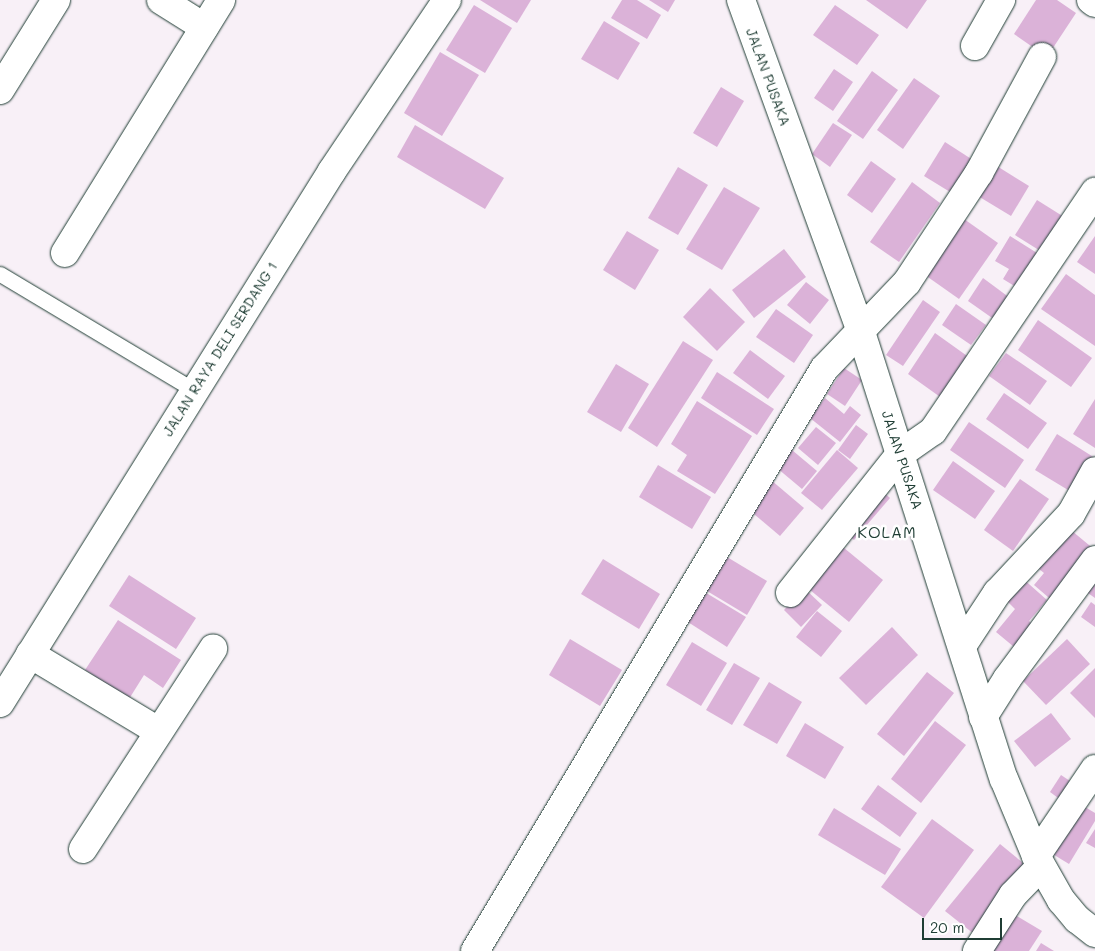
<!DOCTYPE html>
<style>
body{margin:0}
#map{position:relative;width:1095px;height:951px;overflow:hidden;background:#f8f0f7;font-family:Mali,sans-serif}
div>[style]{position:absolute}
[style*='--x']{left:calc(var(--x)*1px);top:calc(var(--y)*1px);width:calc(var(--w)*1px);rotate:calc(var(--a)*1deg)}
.building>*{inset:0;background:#dbb2d8}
.roads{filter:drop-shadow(0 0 1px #1f3d34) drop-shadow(0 0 1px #1f3d34)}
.lane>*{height:15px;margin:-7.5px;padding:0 7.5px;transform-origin:7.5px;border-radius:7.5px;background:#fff}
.street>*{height:28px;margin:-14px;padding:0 14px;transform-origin:14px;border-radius:14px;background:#fff}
.secondary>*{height:28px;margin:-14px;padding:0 14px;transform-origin:14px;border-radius:14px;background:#fff}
span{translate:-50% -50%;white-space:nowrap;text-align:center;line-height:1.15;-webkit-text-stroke:5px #fff;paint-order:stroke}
.street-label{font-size:14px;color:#1f3d34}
.quarter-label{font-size:16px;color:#1f3d34;letter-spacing:1px}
.scale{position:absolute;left:922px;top:918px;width:80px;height:22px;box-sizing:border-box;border:2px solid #1f3d34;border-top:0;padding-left:6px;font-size:15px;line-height:18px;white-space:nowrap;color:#1f3d34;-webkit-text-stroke:4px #fff;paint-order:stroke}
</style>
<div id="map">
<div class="building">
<i style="clip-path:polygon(480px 0,531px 0,517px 23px)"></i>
<i style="clip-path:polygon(622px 0,637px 0,661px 15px,647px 39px,611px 18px)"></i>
<i style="clip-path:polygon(649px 0,675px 0,668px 12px)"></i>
<i style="clip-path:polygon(866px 0,927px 0,907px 29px)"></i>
<i style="clip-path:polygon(1036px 0,1057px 0,1076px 13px,1047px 57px,1014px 34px)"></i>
<i style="clip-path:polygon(474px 5px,512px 28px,485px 73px,446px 50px)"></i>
<i style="clip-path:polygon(835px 5px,879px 35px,857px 65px,813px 35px)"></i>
<i style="clip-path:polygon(604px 21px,640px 43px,618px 80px,581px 59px)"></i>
<i style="clip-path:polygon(440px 52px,479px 75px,442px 136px,404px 113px)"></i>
<i style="clip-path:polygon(834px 69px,853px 82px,833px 111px,814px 98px)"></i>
<i style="clip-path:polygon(872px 71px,898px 90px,863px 139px,837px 121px)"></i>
<i style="clip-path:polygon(914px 78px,940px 96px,903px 149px,877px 130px)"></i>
<i style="clip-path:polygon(721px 87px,744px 101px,717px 147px,693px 133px)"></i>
<i style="clip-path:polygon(833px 123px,852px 135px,830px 167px,812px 154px)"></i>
<i style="clip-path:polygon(415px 125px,504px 178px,485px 209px,397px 157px)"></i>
<i style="clip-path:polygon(945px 142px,976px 162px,955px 195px,924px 176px)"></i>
<i style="clip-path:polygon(871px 161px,896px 179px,872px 213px,847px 195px)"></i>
<i style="clip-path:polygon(992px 163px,1029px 186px,1011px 216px,973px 193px)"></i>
<i style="clip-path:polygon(678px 167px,708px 185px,678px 235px,648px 218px)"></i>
<i style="clip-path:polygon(912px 182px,940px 203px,899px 262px,870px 242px)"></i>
<i style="clip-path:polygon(724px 187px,760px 208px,722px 270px,686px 249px)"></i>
<i style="clip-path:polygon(1037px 200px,1072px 222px,1050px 257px,1015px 235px)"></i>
<i style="clip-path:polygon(964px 219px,998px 243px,959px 299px,925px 275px)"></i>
<i style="clip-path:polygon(627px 231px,659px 250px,635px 290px,603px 270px)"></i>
<i style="clip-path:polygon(1010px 236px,1045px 258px,1024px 292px,1003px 279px,1009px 269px,995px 261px)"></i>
<i style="clip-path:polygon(1095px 236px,1095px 274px,1077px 262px)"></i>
<i style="clip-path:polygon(784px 249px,806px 277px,754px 318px,732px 290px)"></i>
<i style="clip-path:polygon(1066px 274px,1095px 295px,1095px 346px,1041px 309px)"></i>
<i style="clip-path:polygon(983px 278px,1010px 298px,995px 320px,968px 301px)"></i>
<i style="clip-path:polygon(806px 282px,829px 300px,810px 324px,787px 305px)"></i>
<i style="clip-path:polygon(710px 288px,745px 322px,717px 351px,683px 317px)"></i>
<i style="clip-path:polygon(923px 300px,940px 312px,903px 366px,886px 355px)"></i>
<i style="clip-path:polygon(956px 304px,986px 325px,971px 345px,942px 325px)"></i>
<i style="clip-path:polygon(776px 309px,813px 335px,794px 363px,756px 337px)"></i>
<i style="clip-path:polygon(1038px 320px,1092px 358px,1071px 387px,1018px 350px)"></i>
<i style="clip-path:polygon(935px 333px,970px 358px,943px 399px,908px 374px)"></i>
<i style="clip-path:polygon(683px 341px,713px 360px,657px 447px,628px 428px)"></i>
<i style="clip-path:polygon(750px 350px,785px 376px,768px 399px,733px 373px)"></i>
<i style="clip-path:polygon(1006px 353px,1047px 381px,1030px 405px,989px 376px)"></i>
<i style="clip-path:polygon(616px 364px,649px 384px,621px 432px,587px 412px)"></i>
<i style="clip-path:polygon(844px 368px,862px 380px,845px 406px,827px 394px)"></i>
<i style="clip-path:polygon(717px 372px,774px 409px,757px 435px,701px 398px)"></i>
<i style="clip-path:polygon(1004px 393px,1047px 423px,1028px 449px,986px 419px)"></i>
<i style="clip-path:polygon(825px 398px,844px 414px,850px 406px,861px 415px,840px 442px,810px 418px)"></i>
<i style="clip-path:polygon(1095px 399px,1095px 448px,1073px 434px)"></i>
<i style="clip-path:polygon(697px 401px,752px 436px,715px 494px,677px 471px,687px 455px,671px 444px)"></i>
<i style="clip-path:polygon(969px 422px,1024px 460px,1005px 488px,950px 450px)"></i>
<i style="clip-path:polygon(856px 425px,868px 434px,850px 459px,838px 450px)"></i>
<i style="clip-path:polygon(816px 427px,836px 443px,818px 465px,798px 448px)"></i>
<i style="clip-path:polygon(1057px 434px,1095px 458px,1073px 493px,1035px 470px)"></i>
<i style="clip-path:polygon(792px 450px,817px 471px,802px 489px,777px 468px)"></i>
<i style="clip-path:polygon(837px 450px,858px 468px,822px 510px,801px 493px)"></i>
<i style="clip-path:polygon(953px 461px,995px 491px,975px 519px,933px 490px)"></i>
<i style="clip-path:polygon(658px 465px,711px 497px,692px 529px,639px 497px)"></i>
<i style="clip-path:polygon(1020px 479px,1049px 499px,1013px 551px,984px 530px)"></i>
<i style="clip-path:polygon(771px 480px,804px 508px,780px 536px,748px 509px)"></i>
<i style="clip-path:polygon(880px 489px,890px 498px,854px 540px,843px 531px)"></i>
<i style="clip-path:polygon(1066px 526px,1095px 550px,1055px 603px,1034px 585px,1044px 573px,1034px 565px)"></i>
<i style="clip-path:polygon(838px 543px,883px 580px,849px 622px,804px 585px)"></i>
<i style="clip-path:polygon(722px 554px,767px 581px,747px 615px,702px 588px)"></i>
<i style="clip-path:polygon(603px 559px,660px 594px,639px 629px,581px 594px)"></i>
<i style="clip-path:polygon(1095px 570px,1095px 598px,1082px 589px)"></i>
<i style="clip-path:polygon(129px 575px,196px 618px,176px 649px,109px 606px)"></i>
<i style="clip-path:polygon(1021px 577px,1047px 600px,1029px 621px,1040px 630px,1020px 652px,996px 632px,1015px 609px,1003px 597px)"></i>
<i style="clip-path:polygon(698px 588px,746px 617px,727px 647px,680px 617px)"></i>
<i style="clip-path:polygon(804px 588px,822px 605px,801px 627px,784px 610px)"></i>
<i style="clip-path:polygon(1091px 602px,1095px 605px,1095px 627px,1081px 617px)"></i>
<i style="clip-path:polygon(817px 611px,842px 631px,821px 657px,796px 637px)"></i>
<i style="clip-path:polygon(118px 620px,181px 660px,163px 688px,144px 675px,129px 699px,85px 670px)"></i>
<i style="clip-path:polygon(892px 627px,918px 655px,866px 705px,839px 678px)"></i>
<i style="clip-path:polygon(570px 639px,622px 670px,600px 706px,549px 675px)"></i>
<i style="clip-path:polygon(1067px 639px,1090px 664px,1046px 705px,1023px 681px)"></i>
<i style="clip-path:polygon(692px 642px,727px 663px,701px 706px,666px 685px)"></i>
<i style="clip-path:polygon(734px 663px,760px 678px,732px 725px,706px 710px)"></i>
<i style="clip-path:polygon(1095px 668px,1095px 718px,1070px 693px)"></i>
<i style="clip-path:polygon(927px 672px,954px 693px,904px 756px,877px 734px)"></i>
<i style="clip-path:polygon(769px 682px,802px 702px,777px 744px,743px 725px)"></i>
<i style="clip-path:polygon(1051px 713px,1071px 739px,1035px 767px,1014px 741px)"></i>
<i style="clip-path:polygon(935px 721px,966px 745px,921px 803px,891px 779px)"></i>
<i style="clip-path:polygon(805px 723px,844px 747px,825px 779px,786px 756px)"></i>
<i style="clip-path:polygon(1061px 775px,1076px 785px,1065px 803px,1050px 792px)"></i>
<i style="clip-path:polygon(878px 785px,917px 813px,900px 837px,861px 809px)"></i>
<i style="clip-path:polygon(1080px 804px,1095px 813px,1095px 821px,1069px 864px,1051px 853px)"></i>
<i style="clip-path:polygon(834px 808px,901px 849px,885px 875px,818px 835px)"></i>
<i style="clip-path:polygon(932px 819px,974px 850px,924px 918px,881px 887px)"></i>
<i style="clip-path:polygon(1095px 829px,1095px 848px,1086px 843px)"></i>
<i style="clip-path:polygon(1000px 844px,1028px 867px,974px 934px,945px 911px)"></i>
<i style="clip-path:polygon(1012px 913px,1042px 931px,1029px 951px,989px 951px)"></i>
<i style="clip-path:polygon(1041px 943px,1054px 951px,1036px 951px)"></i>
</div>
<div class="roads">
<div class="lane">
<i style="--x:0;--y:274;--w:226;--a:30.9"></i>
</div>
<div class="street">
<i style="--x:161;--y:0;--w:51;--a:32.1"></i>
<i style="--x:1091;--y:0;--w:5;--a:37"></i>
<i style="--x:975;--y:46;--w:53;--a:-60.5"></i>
<i style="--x:0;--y:90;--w:106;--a:-58.1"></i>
<i style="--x:65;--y:253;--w:297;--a:-58.3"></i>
<i style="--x:790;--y:593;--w:177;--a:-51.6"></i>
<i style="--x:900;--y:454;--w:40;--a:-34.9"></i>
<i style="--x:933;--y:431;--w:289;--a:-55.9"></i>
<i style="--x:962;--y:646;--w:64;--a:-56.6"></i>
<i style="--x:997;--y:593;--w:108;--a:-46.9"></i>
<i style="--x:1071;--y:514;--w:49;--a:-60.8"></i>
<i style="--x:30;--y:654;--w:149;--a:31"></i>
<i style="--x:0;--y:703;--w:627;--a:-58.03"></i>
<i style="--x:332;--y:171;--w:206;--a:-56.1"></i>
<i style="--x:983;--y:717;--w:45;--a:-57.7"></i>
<i style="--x:1007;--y:679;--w:148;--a:-53.5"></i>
<i style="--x:83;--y:849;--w:239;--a:-57"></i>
<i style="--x:1036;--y:856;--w:105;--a:-55.9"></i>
<i style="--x:475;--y:951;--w:679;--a:-59.05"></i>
<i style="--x:824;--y:369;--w:120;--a:-46.3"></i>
<i style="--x:907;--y:282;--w:131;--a:-56.6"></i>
<i style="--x:979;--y:173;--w:132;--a:-61.5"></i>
<i style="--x:977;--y:951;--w:67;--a:-57.3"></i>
<i style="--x:1013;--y:895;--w:40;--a:-46"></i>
</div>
<div class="secondary">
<i style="--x:741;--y:0;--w:353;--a:70.1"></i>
<i style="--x:861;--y:332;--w:469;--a:72.3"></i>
<i style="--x:1004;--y:779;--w:83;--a:67.4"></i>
<i style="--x:1036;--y:856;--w:51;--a:60.4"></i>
<i style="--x:1061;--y:900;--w:25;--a:50"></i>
<i style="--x:1077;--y:919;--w:23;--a:38"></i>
</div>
</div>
<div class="street-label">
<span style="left:768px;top:77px;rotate:70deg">JALAN PUSAKA</span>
<span style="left:220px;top:349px;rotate:-58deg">JALAN RAYA DELI SERDANG 1</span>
<span style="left:902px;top:460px;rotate:72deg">JALAN PUSAKA</span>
</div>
<div class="quarter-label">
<span style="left:887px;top:532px">KOLAM</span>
</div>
<div class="scale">20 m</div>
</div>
